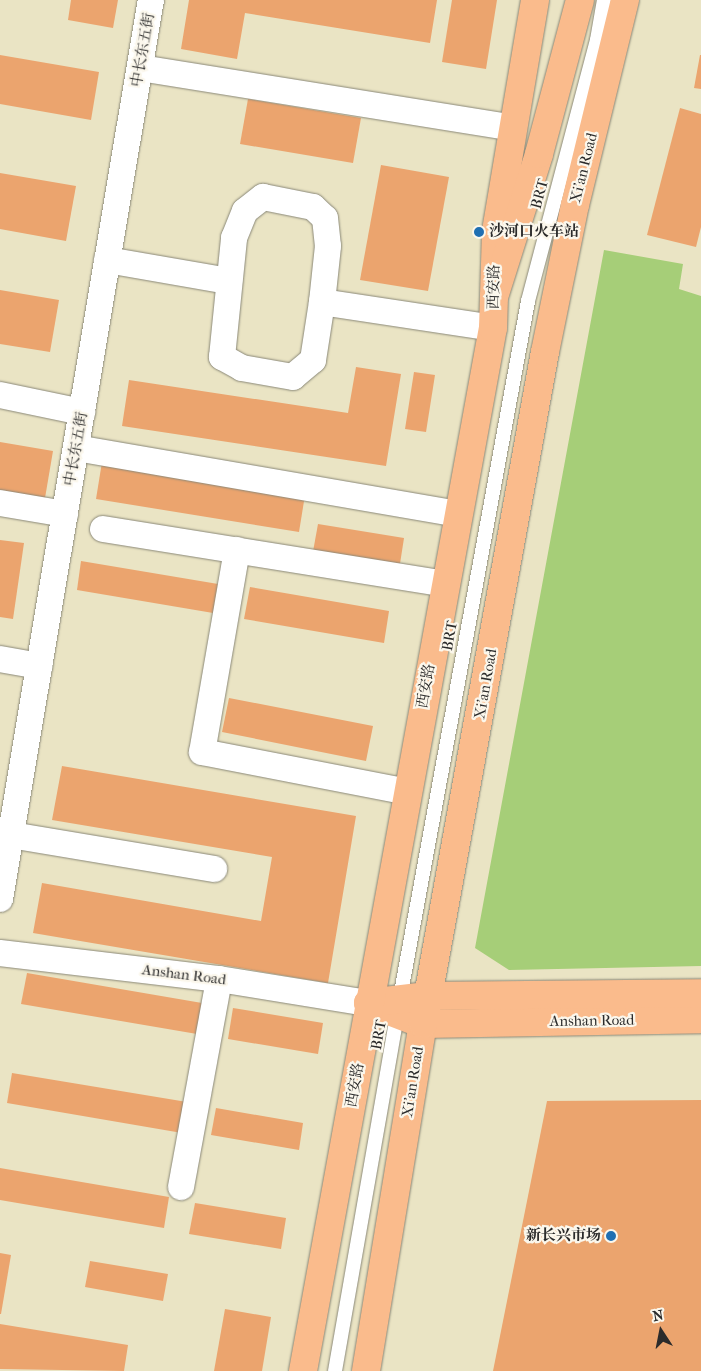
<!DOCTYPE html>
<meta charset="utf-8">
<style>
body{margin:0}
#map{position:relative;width:701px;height:1371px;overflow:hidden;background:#eae4c4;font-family:"IM FELL French Canon","Noto Serif SC",serif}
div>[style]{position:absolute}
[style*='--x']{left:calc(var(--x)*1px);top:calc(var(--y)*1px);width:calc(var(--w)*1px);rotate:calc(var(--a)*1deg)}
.green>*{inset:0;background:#a6ce78}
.building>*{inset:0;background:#eba46e}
.roads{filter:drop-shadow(0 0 1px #8a8878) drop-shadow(0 0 1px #8a8878)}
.lane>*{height:14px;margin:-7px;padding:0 7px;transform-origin:7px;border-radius:7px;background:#fff}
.street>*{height:26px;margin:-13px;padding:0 13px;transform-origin:13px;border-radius:13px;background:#fff}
.primary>*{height:28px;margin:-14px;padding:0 14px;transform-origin:14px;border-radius:14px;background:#fabb8c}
.highway>*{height:28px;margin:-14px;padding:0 14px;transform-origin:14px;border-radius:14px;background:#fabb8c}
.dots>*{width:14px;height:14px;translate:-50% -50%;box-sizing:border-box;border:2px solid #fbf7ec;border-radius:50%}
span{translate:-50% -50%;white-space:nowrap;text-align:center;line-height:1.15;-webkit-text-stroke:4.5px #fbf7ec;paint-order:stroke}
.street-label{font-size:15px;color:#2b2b2b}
.poi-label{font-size:15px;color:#2b2b2b;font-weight:700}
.left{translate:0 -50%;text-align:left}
.right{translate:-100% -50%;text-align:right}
.north{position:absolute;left:636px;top:1306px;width:50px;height:50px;-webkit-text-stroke:4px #fbf7ec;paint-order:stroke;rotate:349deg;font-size:14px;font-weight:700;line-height:20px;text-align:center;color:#2b2b2b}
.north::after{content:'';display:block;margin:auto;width:18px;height:22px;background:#2b2b2b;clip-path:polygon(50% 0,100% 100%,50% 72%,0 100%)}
</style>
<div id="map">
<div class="green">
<i style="clip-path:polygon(604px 250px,683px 264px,679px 289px,701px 296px,701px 966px,509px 970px,475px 948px)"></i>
</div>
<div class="building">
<i style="clip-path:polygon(71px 0,118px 0,113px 28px,68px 20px)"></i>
<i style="clip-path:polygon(189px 0,437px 0,430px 43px,245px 13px,237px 59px,181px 49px)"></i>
<i style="clip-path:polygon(452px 0,497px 0,486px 69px,442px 62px)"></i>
<i style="clip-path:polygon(0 55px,99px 72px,91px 120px,0 104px)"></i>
<i style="clip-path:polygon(700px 55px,701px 55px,701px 89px,694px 88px)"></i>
<i style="clip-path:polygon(248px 99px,361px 118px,353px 163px,240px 144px)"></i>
<i style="clip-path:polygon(680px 108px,701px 114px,701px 227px,696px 247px,647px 235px)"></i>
<i style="clip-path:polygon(381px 165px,449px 177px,428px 291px,360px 280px)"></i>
<i style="clip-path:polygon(0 173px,76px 186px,66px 241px,0 229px)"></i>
<i style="clip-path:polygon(0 290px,59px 300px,50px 352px,0 344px)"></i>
<i style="clip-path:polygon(356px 367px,401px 374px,386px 466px,122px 426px,129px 380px,348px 413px)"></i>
<i style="clip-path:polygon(414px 372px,435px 375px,426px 432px,405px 429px)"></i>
<i style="clip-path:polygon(0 442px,53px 451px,45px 498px,0 491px)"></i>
<i style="clip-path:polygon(102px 462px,305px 495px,299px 532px,96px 499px)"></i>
<i style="clip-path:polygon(318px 524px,404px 538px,399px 570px,312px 557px)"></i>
<i style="clip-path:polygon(0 540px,24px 543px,13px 619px,0 617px)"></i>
<i style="clip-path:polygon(81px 561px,224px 585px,219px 614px,77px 590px)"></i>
<i style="clip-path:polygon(250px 587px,389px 611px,384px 643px,244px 619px)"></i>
<i style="clip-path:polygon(229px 698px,373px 726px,366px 761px,222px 732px)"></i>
<i style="clip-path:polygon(62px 766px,356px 816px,328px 983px,33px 933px,42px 883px,261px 921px,272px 857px,52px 820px)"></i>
<i style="clip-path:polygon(27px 973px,202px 1003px,197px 1034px,21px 1004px)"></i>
<i style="clip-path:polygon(233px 1008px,323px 1023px,318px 1054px,228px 1039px)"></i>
<i style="clip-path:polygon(12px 1073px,187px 1102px,182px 1133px,7px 1103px)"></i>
<i style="clip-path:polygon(701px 1100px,701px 1371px,493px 1371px,547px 1101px)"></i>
<i style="clip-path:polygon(216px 1108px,303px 1123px,299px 1150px,211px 1135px)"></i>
<i style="clip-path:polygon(0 1168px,169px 1197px,164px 1228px,0 1200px)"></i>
<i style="clip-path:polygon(195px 1203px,286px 1218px,281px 1249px,189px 1234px)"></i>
<i style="clip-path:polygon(0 1253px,11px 1255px,1px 1314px,0 1314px)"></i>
<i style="clip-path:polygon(90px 1261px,168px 1274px,163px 1301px,85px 1287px)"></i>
<i style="clip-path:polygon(225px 1309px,271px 1317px,262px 1371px,214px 1371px)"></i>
<i style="clip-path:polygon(0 1324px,128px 1345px,124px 1371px,0 1369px)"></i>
</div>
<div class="roads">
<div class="lane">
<i style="--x:335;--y:1371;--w:379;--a:-80.1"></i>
<i style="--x:400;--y:998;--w:709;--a:-79.59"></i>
<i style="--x:528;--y:301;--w:270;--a:-75.2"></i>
<i style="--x:597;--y:40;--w:41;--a:-80.1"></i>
</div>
<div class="street">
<i style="--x:140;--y:68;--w:378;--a:9.1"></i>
<i style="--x:107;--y:260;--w:124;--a:9.8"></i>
<i style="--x:322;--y:302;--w:59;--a:98.8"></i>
<i style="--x:313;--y:360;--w:26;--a:140"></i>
<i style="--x:293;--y:377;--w:52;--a:-170"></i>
<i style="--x:242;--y:368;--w:23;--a:-151"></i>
<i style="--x:222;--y:357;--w:120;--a:-84.2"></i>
<i style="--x:234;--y:238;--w:29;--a:-68"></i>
<i style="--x:245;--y:211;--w:23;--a:-38"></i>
<i style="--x:263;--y:197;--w:51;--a:11.3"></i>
<i style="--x:313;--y:207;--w:16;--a:43"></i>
<i style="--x:325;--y:218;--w:28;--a:84"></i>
<i style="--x:328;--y:246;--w:56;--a:96.1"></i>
<i style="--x:322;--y:302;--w:173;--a:8.6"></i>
<i style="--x:0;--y:395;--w:84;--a:11.7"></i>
<i style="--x:76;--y:448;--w:388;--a:9.8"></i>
<i style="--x:0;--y:503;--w:66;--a:9.6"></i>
<i style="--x:103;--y:529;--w:346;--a:9.1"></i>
<i style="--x:237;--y:550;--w:205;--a:99.8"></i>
<i style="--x:202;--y:752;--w:209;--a:11"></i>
<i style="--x:0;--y:659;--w:40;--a:10"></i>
<i style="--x:11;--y:835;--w:206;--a:9.5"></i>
<i style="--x:0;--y:899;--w:912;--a:-80.47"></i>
<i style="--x:0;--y:953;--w:221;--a:6.8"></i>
<i style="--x:219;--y:979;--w:151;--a:9.2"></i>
<i style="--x:181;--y:1187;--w:211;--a:-79.6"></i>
</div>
<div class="primary">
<i style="--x:368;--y:1003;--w:59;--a:20.9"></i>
<i style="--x:423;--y:1024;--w:278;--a:-1"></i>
<i style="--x:368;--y:1003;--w:60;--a:-6.7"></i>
<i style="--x:428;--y:996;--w:273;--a:-0.6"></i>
<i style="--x:303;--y:1371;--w:1060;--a:-79.68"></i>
<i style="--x:493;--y:328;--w:97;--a:-88.2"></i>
<i style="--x:496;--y:231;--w:234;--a:-80.4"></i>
<i style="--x:366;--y:1371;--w:352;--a:-80.7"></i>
<i style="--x:423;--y:1024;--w:683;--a:-79.71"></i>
<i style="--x:545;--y:352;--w:150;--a:-78.5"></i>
<i style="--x:575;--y:205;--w:211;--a:-76.3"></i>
</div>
<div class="highway">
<i style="--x:494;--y:297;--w:150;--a:-72.5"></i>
<i style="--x:539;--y:154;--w:159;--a:-75.1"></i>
</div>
</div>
<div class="dots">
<i style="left:479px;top:232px;background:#1f6fb2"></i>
<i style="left:611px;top:1236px;background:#1f6fb2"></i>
</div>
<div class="street-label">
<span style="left:143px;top:50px;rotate:-80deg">中长东五街</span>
<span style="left:584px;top:168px;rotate:-76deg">Xi'an Road</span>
<span style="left:540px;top:194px;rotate:-75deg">BRT</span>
<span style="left:494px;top:287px;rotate:-89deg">西安路</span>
<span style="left:76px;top:449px;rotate:-80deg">中长东五街</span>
<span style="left:450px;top:636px;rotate:-80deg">BRT</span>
<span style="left:486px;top:684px;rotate:-80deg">Xi'an Road</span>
<span style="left:426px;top:686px;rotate:-80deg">西安路</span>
<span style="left:184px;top:975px;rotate:7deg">Anshan Road</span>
<span style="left:592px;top:1021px;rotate:-1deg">Anshan Road</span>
<span style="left:379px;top:1035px;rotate:-80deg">BRT</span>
<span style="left:413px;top:1082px;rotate:-81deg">Xi'an Road</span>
<span style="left:355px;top:1085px;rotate:-80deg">西安路</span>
</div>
<div class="poi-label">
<span class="left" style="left:489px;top:232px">沙河口火车站</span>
<span class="right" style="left:601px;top:1236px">新长兴市场</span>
</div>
<div class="north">N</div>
</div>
